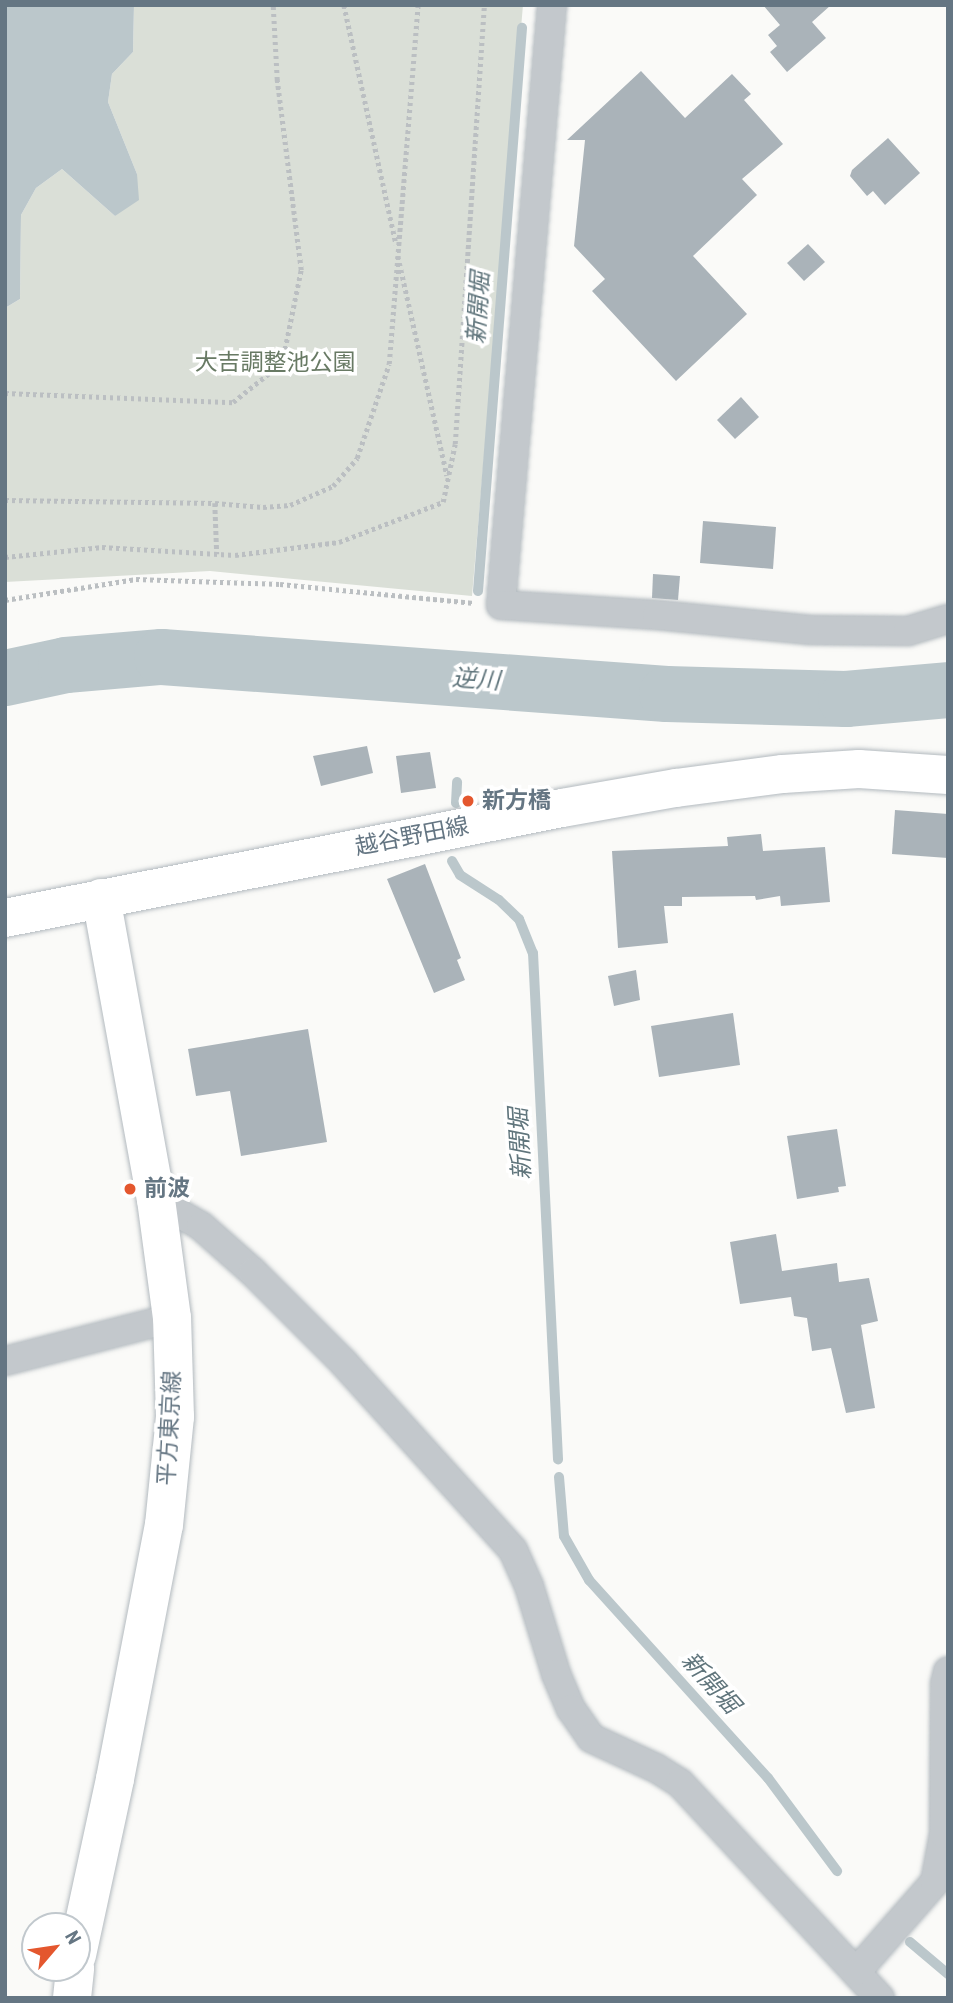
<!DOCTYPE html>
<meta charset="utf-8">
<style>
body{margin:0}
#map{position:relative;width:953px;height:2003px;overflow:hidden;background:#fafaf8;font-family:"Roboto Condensed","Noto Sans JP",sans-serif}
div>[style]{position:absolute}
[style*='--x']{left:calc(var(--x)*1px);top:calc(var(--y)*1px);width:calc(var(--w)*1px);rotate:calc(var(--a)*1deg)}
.green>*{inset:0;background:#dadfd7}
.water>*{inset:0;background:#bbc7cb}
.stream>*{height:10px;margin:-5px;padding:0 5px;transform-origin:5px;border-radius:5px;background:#bbc7cb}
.river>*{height:56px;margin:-28px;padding:0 28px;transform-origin:28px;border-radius:28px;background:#bbc7cb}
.building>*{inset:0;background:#aab3b9}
.path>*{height:4.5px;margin-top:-2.25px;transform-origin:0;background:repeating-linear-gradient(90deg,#bbbfc2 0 3.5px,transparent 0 7px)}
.roads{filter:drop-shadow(0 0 2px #b3babf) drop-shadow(0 0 2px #b3babf)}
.minor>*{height:28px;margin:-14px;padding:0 14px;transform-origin:14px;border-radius:14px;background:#c3c8cc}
.secondary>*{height:38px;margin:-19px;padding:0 19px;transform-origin:19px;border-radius:19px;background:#fff}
.primary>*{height:38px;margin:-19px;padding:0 19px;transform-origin:19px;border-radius:19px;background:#fff}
.dots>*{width:19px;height:19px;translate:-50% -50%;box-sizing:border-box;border:4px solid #fff;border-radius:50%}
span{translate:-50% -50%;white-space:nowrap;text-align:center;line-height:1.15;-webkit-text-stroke:7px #fff;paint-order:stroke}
.park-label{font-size:23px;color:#687a64}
.poi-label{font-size:23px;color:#657683;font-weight:700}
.left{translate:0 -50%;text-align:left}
.street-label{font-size:23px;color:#657683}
.water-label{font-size:24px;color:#60757c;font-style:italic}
.frame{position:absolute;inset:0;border:7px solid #657683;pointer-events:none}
.north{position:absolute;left:21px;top:1912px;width:70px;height:70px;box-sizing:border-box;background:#fff;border:2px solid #c1c8cd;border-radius:50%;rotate:61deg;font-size:19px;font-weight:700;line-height:28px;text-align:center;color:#657683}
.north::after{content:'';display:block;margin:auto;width:24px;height:32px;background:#e4572e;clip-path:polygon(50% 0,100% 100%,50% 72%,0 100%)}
</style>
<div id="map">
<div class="green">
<i style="clip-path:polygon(134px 5px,523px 5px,472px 596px,210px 571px,5px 582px,5px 308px,20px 299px,21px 215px,36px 188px,62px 169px,115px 216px,137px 174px,108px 102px,112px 74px,133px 52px)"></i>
</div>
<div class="water">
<i style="clip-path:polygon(5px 5px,134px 5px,133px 52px,112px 74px,108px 102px,137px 174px,139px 200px,115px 216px,62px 169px,36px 188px,21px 215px,20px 299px,5px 308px)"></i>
</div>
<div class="stream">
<i style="--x:478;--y:591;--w:565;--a:-85.53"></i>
<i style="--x:456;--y:803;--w:21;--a:-87"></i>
<i style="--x:452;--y:861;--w:16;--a:60"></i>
<i style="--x:460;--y:875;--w:46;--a:32.7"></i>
<i style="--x:499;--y:900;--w:28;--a:44"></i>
<i style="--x:519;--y:919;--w:37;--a:68"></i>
<i style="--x:533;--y:953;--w:507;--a:87.17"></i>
<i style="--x:559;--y:1477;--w:59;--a:85.2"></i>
<i style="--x:564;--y:1536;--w:51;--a:60.4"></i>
<i style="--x:589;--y:1580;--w:267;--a:47.9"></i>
<i style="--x:768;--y:1778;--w:116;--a:53.4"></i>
<i style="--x:910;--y:1942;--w:50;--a:40.1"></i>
</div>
<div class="river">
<i style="--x:5;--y:678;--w:62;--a:-12"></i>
<i style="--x:66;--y:665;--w:96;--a:-4.8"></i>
<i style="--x:162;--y:657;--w:506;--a:4.19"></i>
<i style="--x:667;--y:694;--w:179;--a:1.6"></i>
<i style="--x:846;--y:699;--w:102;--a:-5"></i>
</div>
<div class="building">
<i style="clip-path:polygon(763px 5px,831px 5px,812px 22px,826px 38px,787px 72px,770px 52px,777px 46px,768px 35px,780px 25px)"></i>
<i style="clip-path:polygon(641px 71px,685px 118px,732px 74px,751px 94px,744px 100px,783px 144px,742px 179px,757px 195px,693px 256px,747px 314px,676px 381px,592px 291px,605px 279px,574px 246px,585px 140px,567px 140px)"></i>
<i style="clip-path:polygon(888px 138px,920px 173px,885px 205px,873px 191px,867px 196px,850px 176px,852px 170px)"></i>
<i style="clip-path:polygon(808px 244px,825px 262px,804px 281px,787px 263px)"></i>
<i style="clip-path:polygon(741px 397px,759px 417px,735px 439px,717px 420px)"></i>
<i style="clip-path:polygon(703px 521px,776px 527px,773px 569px,700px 563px)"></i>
<i style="clip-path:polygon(653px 574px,680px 576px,678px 600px,652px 598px)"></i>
<i style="clip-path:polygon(367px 746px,373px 773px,321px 786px,313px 756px)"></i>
<i style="clip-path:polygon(430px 752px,436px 788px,401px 793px,396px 756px)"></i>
<i style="clip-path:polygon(895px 810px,948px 814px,948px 858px,892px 854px)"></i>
<i style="clip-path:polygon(761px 834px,763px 851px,825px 847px,830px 902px,781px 906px,780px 896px,756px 900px,755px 896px,682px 897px,682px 906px,664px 906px,668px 943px,618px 948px,612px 851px,728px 846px,727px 837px)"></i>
<i style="clip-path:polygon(425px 864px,461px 958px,457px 960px,465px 980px,434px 993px,387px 879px)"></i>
<i style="clip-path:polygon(636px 970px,640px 1000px,614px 1006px,608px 976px)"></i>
<i style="clip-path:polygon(733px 1013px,740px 1065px,659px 1077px,651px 1026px)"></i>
<i style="clip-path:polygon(308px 1029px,327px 1142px,241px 1156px,230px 1091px,196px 1096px,188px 1049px)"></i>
<i style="clip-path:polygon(837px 1129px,846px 1186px,838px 1187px,839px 1192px,797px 1199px,787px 1136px)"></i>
<i style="clip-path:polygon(776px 1234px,782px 1271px,837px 1263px,839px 1282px,869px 1278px,878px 1321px,861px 1325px,875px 1408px,846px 1413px,831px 1348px,812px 1351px,807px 1318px,794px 1316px,791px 1297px,740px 1304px,730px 1242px)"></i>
</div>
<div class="path">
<i style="--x:344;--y:5;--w:245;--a:77.7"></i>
<i style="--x:398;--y:256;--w:225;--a:77.4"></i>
<i style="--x:5;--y:393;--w:228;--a:2.3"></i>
<i style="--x:233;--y:402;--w:63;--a:-38.5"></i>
<i style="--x:282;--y:363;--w:95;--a:-78.5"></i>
<i style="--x:301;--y:270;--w:192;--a:-97.2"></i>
<i style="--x:277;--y:80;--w:75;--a:-93.1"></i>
<i style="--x:5;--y:500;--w:210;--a:0.8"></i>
<i style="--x:215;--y:503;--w:48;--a:4.8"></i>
<i style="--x:263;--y:507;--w:27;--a:-4"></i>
<i style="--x:290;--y:505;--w:47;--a:-23.8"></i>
<i style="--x:333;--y:486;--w:37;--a:-49"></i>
<i style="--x:357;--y:458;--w:99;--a:-71.2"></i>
<i style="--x:389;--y:364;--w:360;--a:-85.4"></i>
<i style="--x:215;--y:503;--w:51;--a:87.8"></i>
<i style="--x:5;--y:557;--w:98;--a:-5.9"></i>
<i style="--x:102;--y:547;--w:133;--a:3.4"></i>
<i style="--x:235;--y:555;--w:105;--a:-7.1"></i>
<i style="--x:339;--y:542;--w:111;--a:-21"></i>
<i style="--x:443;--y:502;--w:59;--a:-78.3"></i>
<i style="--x:455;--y:444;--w:440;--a:-86.2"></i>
<i style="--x:5;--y:600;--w:133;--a:-9.1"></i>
<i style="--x:136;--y:579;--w:144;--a:2"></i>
<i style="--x:280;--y:584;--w:195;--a:5.6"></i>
</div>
<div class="roads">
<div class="minor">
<i style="--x:552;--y:5;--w:602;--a:94.86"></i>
<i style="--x:501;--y:605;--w:156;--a:3.7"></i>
<i style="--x:657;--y:615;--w:154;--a:5.6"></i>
<i style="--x:810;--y:630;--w:98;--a:0.6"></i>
<i style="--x:908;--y:631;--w:42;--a:-16.7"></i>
<i style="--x:156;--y:1200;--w:52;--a:30"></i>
<i style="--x:201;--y:1226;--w:69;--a:41.5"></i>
<i style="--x:253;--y:1272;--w:127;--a:45"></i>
<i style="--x:343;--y:1362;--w:253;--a:47.9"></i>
<i style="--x:513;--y:1550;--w:39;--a:66"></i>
<i style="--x:529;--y:1586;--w:92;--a:72.9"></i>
<i style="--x:556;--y:1674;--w:38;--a:67"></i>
<i style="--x:571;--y:1709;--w:35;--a:55"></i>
<i style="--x:591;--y:1738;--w:72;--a:24.8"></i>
<i style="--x:656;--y:1768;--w:28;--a:32"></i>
<i style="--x:680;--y:1783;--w:294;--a:47.1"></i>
<i style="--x:5;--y:1361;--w:172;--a:-14.4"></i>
<i style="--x:857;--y:1971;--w:118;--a:-48.8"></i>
<i style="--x:935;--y:1882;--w:49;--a:-79.4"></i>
<i style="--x:944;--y:1834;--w:150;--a:-89.6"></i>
<i style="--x:945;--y:1684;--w:13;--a:-77"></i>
</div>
<div class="secondary">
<i style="--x:77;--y:1955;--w:180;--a:-77.8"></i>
<i style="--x:115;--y:1779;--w:259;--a:-79.1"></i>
<i style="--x:164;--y:1525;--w:109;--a:-84.2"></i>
<i style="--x:175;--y:1417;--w:99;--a:-91.7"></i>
<i style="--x:172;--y:1318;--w:119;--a:-97.7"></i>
<i style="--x:156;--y:1200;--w:307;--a:-100.3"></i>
<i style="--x:72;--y:1998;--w:30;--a:-84"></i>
</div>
<div class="primary">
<i style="--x:5;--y:918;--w:568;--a:-11.17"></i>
<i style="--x:562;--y:808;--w:116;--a:-10"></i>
<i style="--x:676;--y:788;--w:108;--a:-7.5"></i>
<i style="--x:783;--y:774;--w:76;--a:-3.8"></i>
<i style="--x:859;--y:769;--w:89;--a:3.9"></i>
</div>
</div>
<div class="dots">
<i style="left:468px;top:801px;background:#e4572e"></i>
<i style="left:130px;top:1189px;background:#e4572e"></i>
</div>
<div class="park-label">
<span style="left:275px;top:363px">大吉調整池公園</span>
</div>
<div class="poi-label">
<span class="left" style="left:482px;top:801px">新方橋</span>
<span class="left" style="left:144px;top:1189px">前波</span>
</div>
<div class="street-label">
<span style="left:412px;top:837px;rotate:-11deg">越谷野田線</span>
<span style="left:170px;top:1428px;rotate:-87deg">平方東京線</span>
</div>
<div class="water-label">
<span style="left:479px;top:308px;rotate:-86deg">新開堀</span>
<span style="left:476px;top:680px;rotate:4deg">逆川</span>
<span style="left:521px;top:1144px;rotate:-93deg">新開堀</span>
<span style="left:710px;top:1683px;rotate:48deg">新開堀</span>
</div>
<div class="frame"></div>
<div class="north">N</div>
</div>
